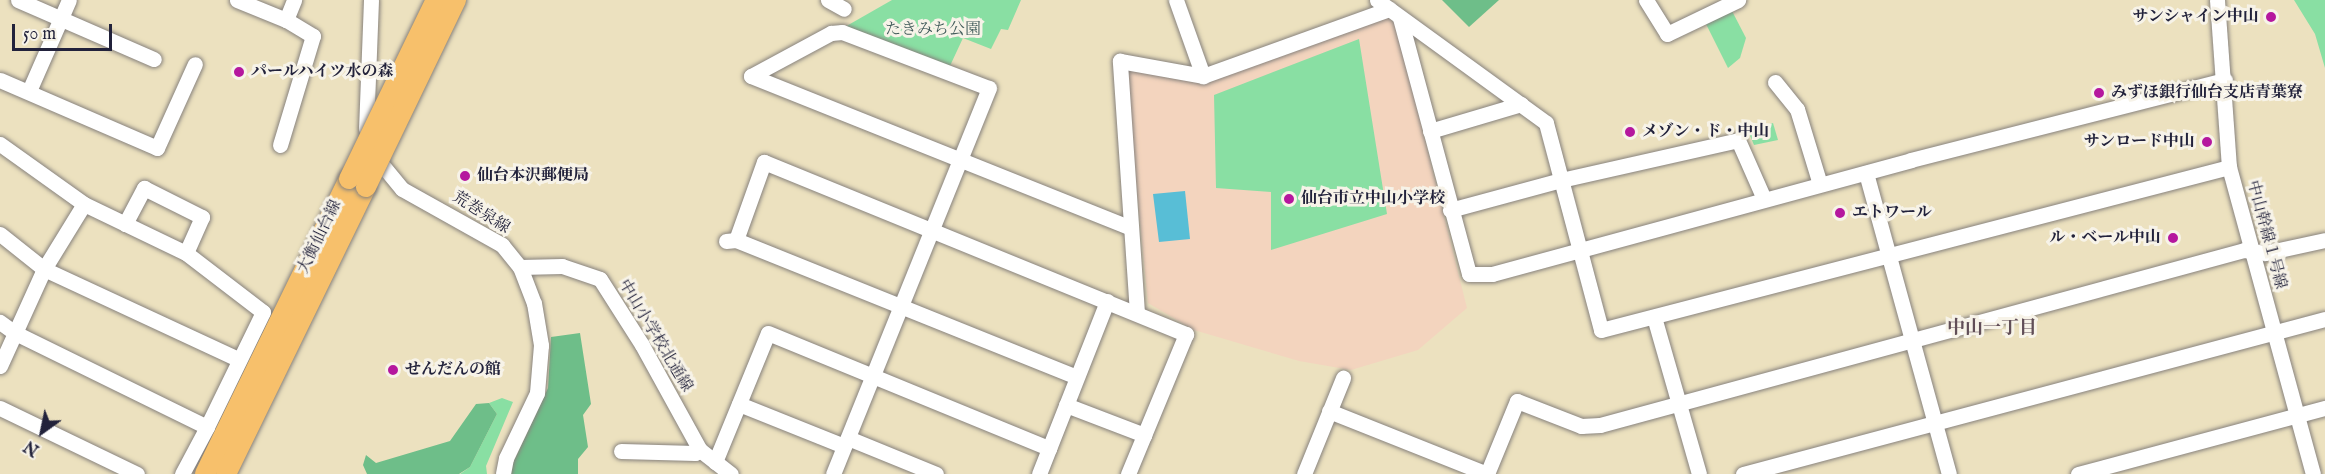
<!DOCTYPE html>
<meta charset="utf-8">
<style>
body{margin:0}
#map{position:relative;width:2325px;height:474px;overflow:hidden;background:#ece1bf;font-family:"IM FELL English","Noto Serif JP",serif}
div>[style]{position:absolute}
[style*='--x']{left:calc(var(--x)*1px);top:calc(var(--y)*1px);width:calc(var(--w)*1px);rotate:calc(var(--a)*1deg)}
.built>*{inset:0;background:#f3d4be}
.green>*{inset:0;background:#89dfa3}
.forest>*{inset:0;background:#6ebe89}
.water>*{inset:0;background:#58bed6}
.roads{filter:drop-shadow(0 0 2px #87827d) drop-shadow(0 0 2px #87827d)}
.minor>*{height:15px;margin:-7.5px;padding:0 7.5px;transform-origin:7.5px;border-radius:7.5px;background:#fff}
.major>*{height:20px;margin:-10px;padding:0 10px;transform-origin:10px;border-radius:10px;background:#f7c06b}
.bridges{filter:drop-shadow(0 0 2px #87827d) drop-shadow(0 0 2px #87827d)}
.major-bridge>*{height:20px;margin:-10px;padding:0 10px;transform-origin:10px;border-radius:10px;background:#f7c06b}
.dots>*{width:16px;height:16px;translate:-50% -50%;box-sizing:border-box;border:3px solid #f7f3e8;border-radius:50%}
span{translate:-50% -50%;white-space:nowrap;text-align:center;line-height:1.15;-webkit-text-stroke:6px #f7f3e8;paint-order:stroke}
.poi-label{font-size:16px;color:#22223b;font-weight:700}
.right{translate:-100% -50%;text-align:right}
.left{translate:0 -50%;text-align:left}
.park-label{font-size:16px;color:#415b5a}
.street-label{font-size:16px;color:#22223b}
.neighbourhood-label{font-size:18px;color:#614e57;font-weight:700}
.north{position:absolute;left:12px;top:402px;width:60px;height:60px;-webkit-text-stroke:4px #f7f3e8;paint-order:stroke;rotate:213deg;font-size:16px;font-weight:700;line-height:24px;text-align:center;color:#22223b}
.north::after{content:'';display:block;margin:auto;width:21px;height:27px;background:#22223b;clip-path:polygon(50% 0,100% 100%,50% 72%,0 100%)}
.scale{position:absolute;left:12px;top:24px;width:100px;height:27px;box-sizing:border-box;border:3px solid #22223b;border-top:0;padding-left:8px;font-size:18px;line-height:21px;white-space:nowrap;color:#22223b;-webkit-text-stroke:4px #f7f3e8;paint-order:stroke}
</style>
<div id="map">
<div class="built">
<i style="clip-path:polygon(1388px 17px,1396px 25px,1467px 308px,1418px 350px,1351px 370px,1299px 361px,1194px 330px,1148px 303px,1125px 70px,1190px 81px)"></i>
</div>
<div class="green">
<i style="clip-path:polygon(892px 0,1021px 0,1008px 30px,1001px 29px,991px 49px,963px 38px,949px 68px,843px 28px)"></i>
<i style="clip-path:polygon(2294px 0,2325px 0,2325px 68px,2315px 34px)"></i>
<i style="clip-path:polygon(1732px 11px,1746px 38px,1740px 58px,1728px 68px,1706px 24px)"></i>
<i style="clip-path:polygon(1359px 39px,1387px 214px,1271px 250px,1271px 192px,1216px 188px,1214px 95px)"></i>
<i style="clip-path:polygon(1773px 123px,1778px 140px,1754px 145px,1748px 131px)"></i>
<i style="clip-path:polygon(502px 398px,513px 402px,486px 466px,487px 474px,460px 474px,470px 467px,497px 414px,489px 403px)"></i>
</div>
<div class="forest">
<i style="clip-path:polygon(1442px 0,1499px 0,1469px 27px)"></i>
<i style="clip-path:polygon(580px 333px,591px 404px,583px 415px,588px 447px,578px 459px,578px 474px,511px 474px,512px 465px,548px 388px,551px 337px)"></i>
<i style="clip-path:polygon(489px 403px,497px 414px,470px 467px,459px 474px,367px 474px,363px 465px,366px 455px,376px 463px,450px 441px,476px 404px)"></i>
</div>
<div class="water">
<i style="clip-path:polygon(1185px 191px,1190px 239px,1159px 242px,1153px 194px)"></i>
</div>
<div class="roads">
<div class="minor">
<i style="--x:18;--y:0;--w:148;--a:23.5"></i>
<i style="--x:237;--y:0;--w:53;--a:22.2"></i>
<i style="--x:286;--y:20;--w:22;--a:-68"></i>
<i style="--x:371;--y:0;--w:128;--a:92.2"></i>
<i style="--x:366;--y:128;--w:28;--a:73"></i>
<i style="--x:374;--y:155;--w:44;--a:50.5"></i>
<i style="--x:402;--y:189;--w:115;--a:29.2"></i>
<i style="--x:502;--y:245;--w:28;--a:51"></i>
<i style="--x:520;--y:267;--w:39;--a:69"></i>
<i style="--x:534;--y:303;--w:43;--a:80.5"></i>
<i style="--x:541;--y:345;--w:48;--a:94.8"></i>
<i style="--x:537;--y:393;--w:72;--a:115.5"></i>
<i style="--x:506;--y:458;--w:16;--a:101"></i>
<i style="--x:828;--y:0;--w:18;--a:29"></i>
<i style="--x:1176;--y:0;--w:81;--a:70.4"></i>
<i style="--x:1377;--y:0;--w:209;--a:36"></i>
<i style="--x:1546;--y:123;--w:214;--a:75.1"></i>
<i style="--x:1601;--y:330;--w:649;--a:-14.55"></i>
<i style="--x:1646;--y:0;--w:40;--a:58"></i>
<i style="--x:1667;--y:34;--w:79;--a:-25.6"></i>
<i style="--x:2217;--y:0;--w:167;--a:85.9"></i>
<i style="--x:2229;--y:167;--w:318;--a:74.7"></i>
<i style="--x:1400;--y:18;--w:265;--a:74.9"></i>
<i style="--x:1469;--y:274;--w:23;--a:0"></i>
<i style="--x:1492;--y:274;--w:434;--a:-15.2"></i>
<i style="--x:1911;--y:160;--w:324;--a:-14.3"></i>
<i style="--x:751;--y:76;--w:91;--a:-28.3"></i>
<i style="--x:831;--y:33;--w:11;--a:-5"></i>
<i style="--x:842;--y:32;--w:157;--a:20.9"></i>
<i style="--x:989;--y:88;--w:416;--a:112"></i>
<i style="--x:751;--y:76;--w:409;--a:21.8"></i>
<i style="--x:0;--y:80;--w:171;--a:23.4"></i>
<i style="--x:157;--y:148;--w:92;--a:-65.7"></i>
<i style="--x:1775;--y:82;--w:35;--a:51"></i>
<i style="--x:1797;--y:109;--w:78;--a:73"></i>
<i style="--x:29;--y:91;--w:99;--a:-66.3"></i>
<i style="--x:1430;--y:131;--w:95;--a:-16.5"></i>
<i style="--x:0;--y:144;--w:103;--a:35.5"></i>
<i style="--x:84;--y:204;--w:113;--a:25.7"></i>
<i style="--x:186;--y:253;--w:97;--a:37.5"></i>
<i style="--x:263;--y:312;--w:128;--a:116"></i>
<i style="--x:207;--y:427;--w:214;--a:-153.9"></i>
<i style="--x:15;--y:333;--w:19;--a:-144"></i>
<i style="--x:280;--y:145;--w:114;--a:-73.2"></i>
<i style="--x:313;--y:36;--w:31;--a:-149"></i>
<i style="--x:1866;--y:173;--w:312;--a:74.6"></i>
<i style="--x:1450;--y:210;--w:115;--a:-15.1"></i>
<i style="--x:1561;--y:180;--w:181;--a:-12.7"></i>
<i style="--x:1738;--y:140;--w:64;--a:66.2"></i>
<i style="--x:125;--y:224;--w:41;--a:-62.2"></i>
<i style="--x:144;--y:188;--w:65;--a:26.6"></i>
<i style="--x:202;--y:217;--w:39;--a:114"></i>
<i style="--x:0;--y:234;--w:56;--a:38.5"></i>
<i style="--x:44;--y:269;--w:214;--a:24.9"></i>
<i style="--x:736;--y:240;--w:83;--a:-70.3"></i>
<i style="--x:764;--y:162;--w:456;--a:22.2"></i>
<i style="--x:1186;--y:334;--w:152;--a:112.5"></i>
<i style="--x:726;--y:241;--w:10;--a:-6"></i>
<i style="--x:736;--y:240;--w:367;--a:21.9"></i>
<i style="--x:520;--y:267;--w:42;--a:-1.4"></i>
<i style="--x:562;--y:266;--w:40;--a:18.9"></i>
<i style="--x:600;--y:279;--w:78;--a:57.5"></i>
<i style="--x:642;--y:345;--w:120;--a:61.1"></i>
<i style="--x:700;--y:450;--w:39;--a:38"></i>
<i style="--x:1137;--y:313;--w:253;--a:-93.9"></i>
<i style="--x:1120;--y:61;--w:84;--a:10.2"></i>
<i style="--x:1203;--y:76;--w:198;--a:-19.8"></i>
<i style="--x:1654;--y:317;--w:163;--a:74"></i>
<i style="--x:0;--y:366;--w:107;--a:-65.6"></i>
<i style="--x:44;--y:269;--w:76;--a:-58.4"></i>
<i style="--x:739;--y:404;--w:113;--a:21.8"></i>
<i style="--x:1066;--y:405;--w:84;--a:21"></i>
<i style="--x:0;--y:408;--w:152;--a:25.7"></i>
<i style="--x:1329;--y:411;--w:170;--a:21.7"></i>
<i style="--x:1487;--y:474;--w:79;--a:-67.7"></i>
<i style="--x:1517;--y:401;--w:69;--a:21.3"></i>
<i style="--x:1581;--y:426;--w:19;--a:-3"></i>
<i style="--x:1600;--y:425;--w:667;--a:-15.2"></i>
<i style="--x:2244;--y:250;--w:21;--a:8"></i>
<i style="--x:2265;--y:253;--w:61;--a:-12.2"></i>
<i style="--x:848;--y:438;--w:95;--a:22.2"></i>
<i style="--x:621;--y:451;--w:74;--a:1.5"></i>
<i style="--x:695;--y:453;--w:6;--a:-31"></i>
<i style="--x:715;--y:462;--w:139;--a:-67.7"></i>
<i style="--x:768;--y:333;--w:304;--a:22.3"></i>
<i style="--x:182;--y:474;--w:53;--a:-62"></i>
<i style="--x:1039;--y:474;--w:186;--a:-68.5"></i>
<i style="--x:1304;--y:474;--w:104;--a:-67.9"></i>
<i style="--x:1743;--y:474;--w:602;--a:-14.91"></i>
<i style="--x:2078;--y:474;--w:256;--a:-15"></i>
</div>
<div class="major">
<i style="--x:205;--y:474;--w:328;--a:-64"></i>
<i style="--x:226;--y:474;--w:319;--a:-64"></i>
</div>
</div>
<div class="bridges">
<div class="major-bridge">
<i style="--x:349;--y:179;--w:199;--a:-64.1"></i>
<i style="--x:366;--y:187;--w:208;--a:-64.3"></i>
</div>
</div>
<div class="dots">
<i style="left:2271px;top:17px;background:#b5179e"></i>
<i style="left:239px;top:72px;background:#b5179e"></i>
<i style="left:2099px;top:93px;background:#b5179e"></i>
<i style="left:1630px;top:132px;background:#b5179e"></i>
<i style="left:2207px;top:142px;background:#b5179e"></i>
<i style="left:465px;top:176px;background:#b5179e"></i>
<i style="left:1289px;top:199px;background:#b5179e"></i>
<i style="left:1840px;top:213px;background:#b5179e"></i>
<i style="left:2173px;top:238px;background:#b5179e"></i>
<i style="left:393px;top:370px;background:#b5179e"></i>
</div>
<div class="poi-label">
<span class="right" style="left:2259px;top:17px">サンシャイン中山</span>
<span class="left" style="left:251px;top:72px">パールハイツ水の森</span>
<span class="left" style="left:2111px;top:93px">みずほ銀行仙台支店青葉寮</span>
<span class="left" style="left:1642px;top:132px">メゾン・ド・中山</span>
<span class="right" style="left:2195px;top:142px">サンロード中山</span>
<span class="left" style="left:477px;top:176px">仙台本沢郵便局</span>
<span class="left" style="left:1301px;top:199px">仙台市立中山小学校</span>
<span class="left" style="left:1852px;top:213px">エトワール</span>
<span class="right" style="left:2161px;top:238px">ル・ベール中山</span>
<span class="left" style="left:405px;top:370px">せんだんの館</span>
</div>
<div class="park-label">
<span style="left:933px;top:30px">たきみち公園</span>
</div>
<div class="street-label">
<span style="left:481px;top:213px;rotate:32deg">荒巻泉線</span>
<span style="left:2266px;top:235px;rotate:75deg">中山幹線１号線</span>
<span style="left:320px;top:237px;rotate:-64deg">大衡仙台線</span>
<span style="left:655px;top:336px;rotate:59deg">中山小学校北通線</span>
</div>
<div class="neighbourhood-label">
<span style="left:1992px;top:329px">中山一丁目</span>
</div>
<div class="north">N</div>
<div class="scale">50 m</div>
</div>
